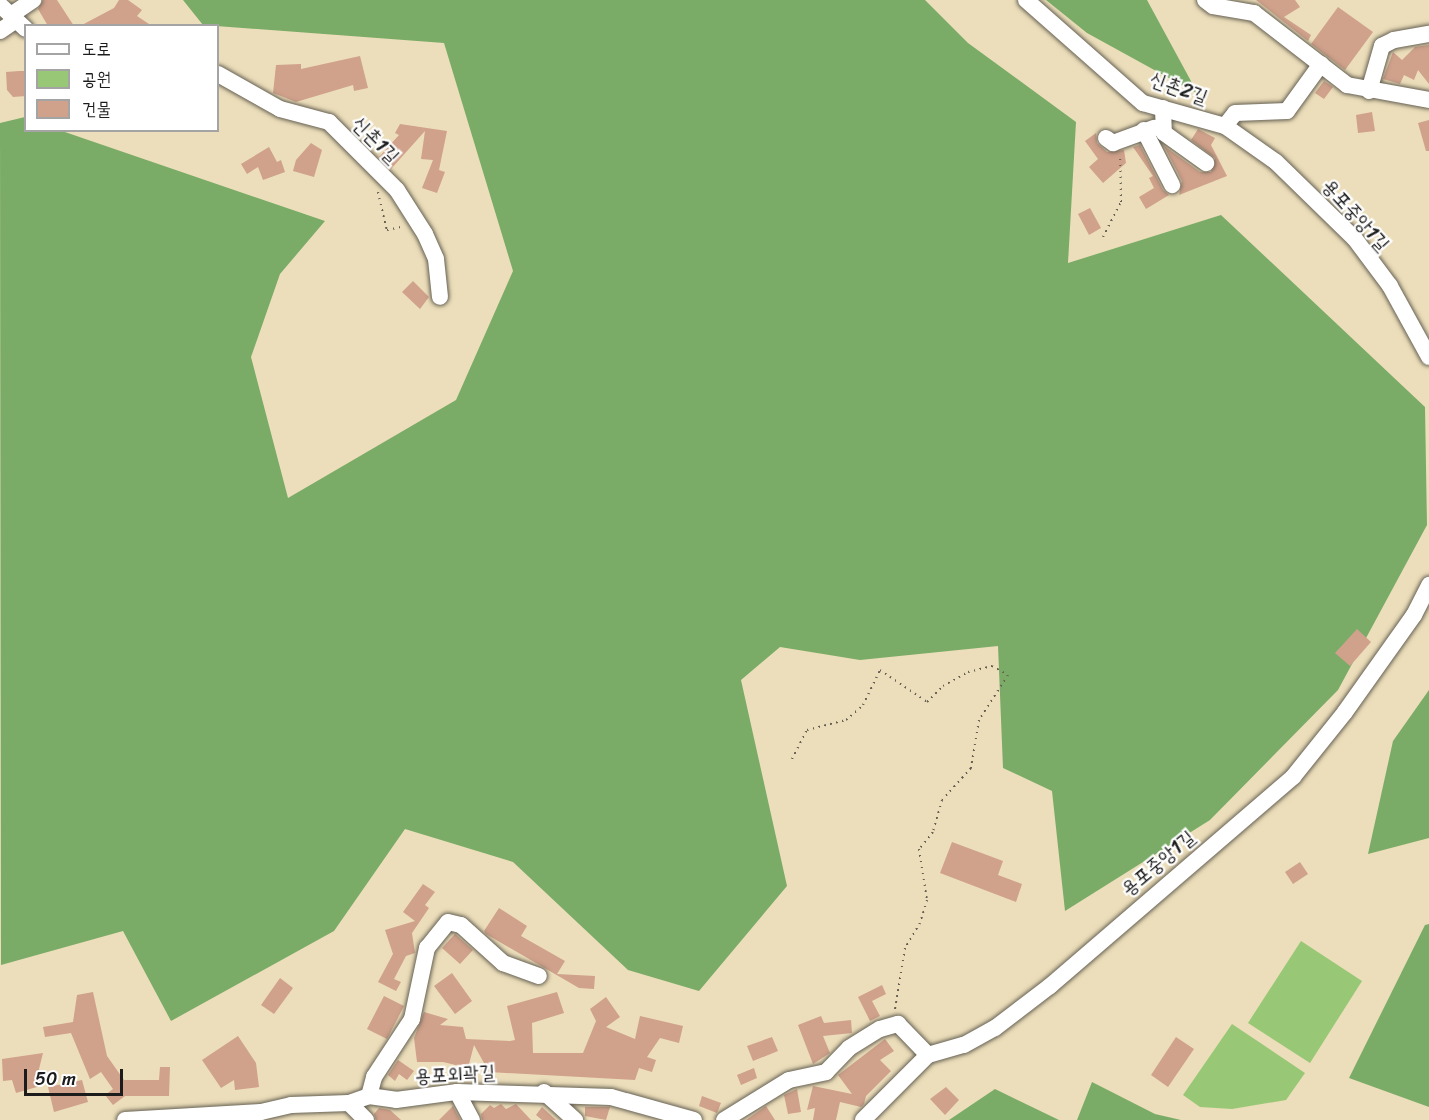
<!DOCTYPE html>
<meta charset="utf-8">
<style>
body{margin:0}
#map{position:relative;width:1429px;height:1120px;overflow:hidden;background:#ecdeba;font-family:Sriracha,"Poor Story",sans-serif}
div>[style]{position:absolute}
[style*='--x']{left:calc(var(--x)*1px);top:calc(var(--y)*1px);width:calc(var(--w)*1px);rotate:calc(var(--a)*1deg)}
.green>*{inset:0;background:#98c776}
.forest>*{inset:0;background:#7aac67}
.building>*{inset:0;background:#d0a18b}
.path>*{height:2px;margin-top:-1px;transform-origin:0;background:repeating-linear-gradient(90deg,#656053 0 1.5px,transparent 0 6px)}
.roads{filter:drop-shadow(0 0 2px #656053) drop-shadow(0 0 2px #656053)}
.minor>*{height:16px;margin:-8px;padding:0 8px;transform-origin:8px;border-radius:8px;background:#fff}
span{translate:-50% -50%;white-space:nowrap;text-align:center;line-height:1.15;-webkit-text-stroke:4.5px #fff;paint-order:stroke}
.street-label{font-size:20px;color:#1c1c1c}
.legend{position:absolute;left:24px;top:24px;width:195px;height:108px;box-sizing:border-box;background:#fff;border:2px solid #a4a4a4;margin:0;padding:8px 10px;list-style:none;font-size:18px;color:#1c1c1c}
.legend li{display:flex;align-items:center;gap:12px;height:30px}
.legend b{width:30px;border:2px solid #a4a4a4}
.scale{position:absolute;left:24px;top:1069px;width:99px;height:27px;box-sizing:border-box;border:3px solid #1c1c1c;border-top:0;padding-left:8px;font-size:18px;line-height:21px;white-space:nowrap;color:#1c1c1c;-webkit-text-stroke:4px #fff;paint-order:stroke}
</style>
<div id="map">
<div class="green">
<i style="clip-path:polygon(1301px 941px,1362px 981px,1310px 1063px,1248px 1023px)"></i>
<i style="clip-path:polygon(1232px 1024px,1305px 1073px,1286px 1100px,1232px 1109px,1200px 1107px,1183px 1095px)"></i>
</div>
<div class="forest">
<i style="clip-path:polygon(183px 0,925px 0,968px 43px,1076px 122px,1068px 263px,1221px 215px,1425px 407px,1427px 525px,1338px 690px,1210px 820px,1065px 911px,1052px 791px,1003px 768px,998px 646px,860px 660px,780px 647px,741px 680px,787px 886px,699px 991px,628px 970px,513px 862px,405px 829px,334px 931px,171px 1021px,123px 931px,1px 965px,0 123px,25px 117px,26px 130px,62px 131px,325px 221px,280px 274px,251px 357px,288px 498px,456px 400px,513px 271px,444px 43px,203px 25px)"></i>
<i style="clip-path:polygon(1046px 0,1147px 0,1198px 94px,1087px 33px)"></i>
<i style="clip-path:polygon(1429px 690px,1429px 838px,1368px 854px,1393px 741px)"></i>
<i style="clip-path:polygon(1429px 924px,1429px 1107px,1349px 1078px,1425px 925px)"></i>
<i style="clip-path:polygon(1092px 1082px,1155px 1114px,1181px 1120px,1077px 1120px)"></i>
<i style="clip-path:polygon(995px 1089px,1059px 1120px,949px 1120px)"></i>
</div>
<div class="building">
<i style="clip-path:polygon(43px 0,57px 0,74px 26px,48px 26px,38px 9px)"></i>
<i style="clip-path:polygon(119px 0,128px 0,142px 10px,137px 16px,152px 26px,80px 26px,114px 8px)"></i>
<i style="clip-path:polygon(1256px 0,1295px 0,1300px 7px,1284px 17px,1311px 35px,1308px 41px)"></i>
<i style="clip-path:polygon(1338px 7px,1373px 32px,1345px 70px,1311px 44px)"></i>
<i style="clip-path:polygon(1429px 45px,1429px 84px,1418px 70px,1414px 80px,1404px 75px,1400px 84px,1383px 79px,1393px 52px,1402px 60px,1415px 47px)"></i>
<i style="clip-path:polygon(360px 56px,368px 88px,354px 91px,353px 85px,296px 102px,273px 93px,276px 65px,301px 64px,301px 69px)"></i>
<i style="clip-path:polygon(19px 71px,26px 71px,26px 96px,13px 97px,7px 90px,6px 72px)"></i>
<i style="clip-path:polygon(1324px 81px,1333px 87px,1324px 99px,1315px 93px)"></i>
<i style="clip-path:polygon(1372px 112px,1375px 131px,1358px 133px,1356px 115px)"></i>
<i style="clip-path:polygon(1429px 120px,1429px 151px,1426px 151px,1418px 123px)"></i>
<i style="clip-path:polygon(400px 124px,447px 131px,439px 170px,445px 172px,437px 193px,422px 188px,433px 160px,421px 159px,425px 131px,391px 169px,379px 157px,399px 135px,395px 133px)"></i>
<i style="clip-path:polygon(1198px 129px,1215px 138px,1211px 145px,1227px 176px,1179px 195px,1182px 181px,1164px 146px,1200px 172px,1211px 172px,1215px 158px,1191px 140px)"></i>
<i style="clip-path:polygon(1096px 133px,1097px 143px,1107px 152px,1124px 150px,1126px 163px,1103px 183px,1089px 167px,1098px 159px,1085px 141px)"></i>
<i style="clip-path:polygon(311px 143px,322px 150px,314px 177px,293px 171px,296px 160px)"></i>
<i style="clip-path:polygon(1140px 145px,1163px 190px,1169px 195px,1146px 209px,1139px 197px,1154px 188px,1149px 178px,1153px 176px,1133px 147px)"></i>
<i style="clip-path:polygon(269px 147px,277px 162px,281px 160px,285px 172px,263px 180px,258px 167px,247px 174px,241px 164px)"></i>
<i style="clip-path:polygon(1090px 208px,1101px 228px,1089px 235px,1078px 214px)"></i>
<i style="clip-path:polygon(413px 281px,429px 297px,420px 309px,402px 292px)"></i>
<i style="clip-path:polygon(1357px 629px,1371px 642px,1350px 666px,1335px 653px)"></i>
<i style="clip-path:polygon(952px 842px,1003px 861px,998px 875px,1022px 884px,1016px 902px,940px 873px)"></i>
<i style="clip-path:polygon(1300px 862px,1308px 874px,1293px 884px,1285px 872px)"></i>
<i style="clip-path:polygon(423px 884px,435px 892px,425px 905px,429px 908px,412px 933px,415px 953px,406px 956px,394px 979px,401px 982px,396px 991px,378px 982px,393px 954px,385px 930px,415px 921px,403px 912px)"></i>
<i style="clip-path:polygon(499px 908px,527px 926px,521px 936px,565px 961px,557px 974px,595px 976px,594px 989px,579px 988px,486px 934px,484px 931px)"></i>
<i style="clip-path:polygon(455px 934px,473px 950px,460px 964px,442px 948px)"></i>
<i style="clip-path:polygon(452px 973px,472px 1001px,455px 1014px,434px 986px)"></i>
<i style="clip-path:polygon(280px 978px,293px 988px,274px 1014px,261px 1005px)"></i>
<i style="clip-path:polygon(882px 985px,886px 994px,872px 1001px,880px 1016px,870px 1021px,858px 997px)"></i>
<i style="clip-path:polygon(93px 992px,107px 1056px,124px 1080px,159px 1080px,160px 1067px,170px 1067px,169px 1096px,125px 1096px,113px 1105px,105px 1095px,113px 1089px,101px 1072px,90px 1079px,71px 1033px,45px 1037px,43px 1027px,73px 1022px,77px 995px)"></i>
<i style="clip-path:polygon(557px 992px,564px 1013px,532px 1023px,533px 1053px,583px 1053px,596px 1021px,590px 1009px,606px 997px,620px 1017px,606px 1027px,635px 1039px,640px 1016px,683px 1026px,679px 1043px,660px 1038px,647px 1057px,656px 1060px,652px 1072px,639px 1068px,635px 1080px,489px 1072px,474px 1045px,468px 1068px,443px 1062px,417px 1062px,414px 1038px,424px 1012px,448px 1019px,440px 1025px,463px 1027px,466px 1039px,510px 1041px,515px 1040px,507px 1006px)"></i>
<i style="clip-path:polygon(384px 996px,404px 1006px,387px 1039px,367px 1029px)"></i>
<i style="clip-path:polygon(821px 1016px,824px 1023px,851px 1020px,852px 1033px,823px 1036px,830px 1053px,813px 1064px,798px 1025px)"></i>
<i style="clip-path:polygon(238px 1036px,256px 1063px,259px 1087px,235px 1090px,234px 1080px,221px 1088px,202px 1060px)"></i>
<i style="clip-path:polygon(772px 1037px,778px 1051px,753px 1061px,747px 1046px)"></i>
<i style="clip-path:polygon(1176px 1037px,1194px 1049px,1168px 1087px,1151px 1075px)"></i>
<i style="clip-path:polygon(885px 1039px,894px 1051px,880px 1060px,891px 1071px,866px 1096px,864px 1104px,861px 1107px,840px 1102px,836px 1120px,813px 1120px,815px 1108px,807px 1110px,813px 1086px,852px 1094px,838px 1075px)"></i>
<i style="clip-path:polygon(43px 1053px,39px 1069px,44px 1085px,16px 1093px,12px 1080px,3px 1081px,2px 1059px)"></i>
<i style="clip-path:polygon(398px 1060px,414px 1071px,407px 1080px,399px 1074px,395px 1081px,388px 1075px)"></i>
<i style="clip-path:polygon(754px 1068px,757px 1078px,741px 1085px,737px 1075px)"></i>
<i style="clip-path:polygon(82px 1080px,88px 1102px,54px 1112px,48px 1087px)"></i>
<i style="clip-path:polygon(946px 1087px,959px 1100px,945px 1115px,930px 1099px)"></i>
<i style="clip-path:polygon(797px 1089px,801px 1112px,788px 1114px,784px 1095px)"></i>
<i style="clip-path:polygon(702px 1096px,721px 1103px,717px 1113px,699px 1106px)"></i>
<i style="clip-path:polygon(501px 1104px,506px 1109px,516px 1104px,531px 1120px,482px 1120px,481px 1114px,490px 1105px,494px 1108px)"></i>
<i style="clip-path:polygon(453px 1106px,460px 1120px,439px 1120px)"></i>
<i style="clip-path:polygon(766px 1106px,775px 1120px,746px 1120px)"></i>
<i style="clip-path:polygon(542px 1107px,556px 1120px,542px 1120px,536px 1115px)"></i>
<i style="clip-path:polygon(585px 1107px,610px 1107px,606px 1120px,585px 1116px)"></i>
<i style="clip-path:polygon(379px 1108px,390px 1110px,401px 1120px,376px 1120px,374px 1114px)"></i>
</div>
<div class="path">
<i style="--x:378;--y:192;--w:39;--a:77"></i>
<i style="--x:387;--y:230;--w:14;--a:-12"></i>
<i style="--x:1103;--y:237;--w:39;--a:-63"></i>
<i style="--x:1121;--y:202;--w:46;--a:-91.2"></i>
<i style="--x:792;--y:759;--w:33;--a:-63"></i>
<i style="--x:807;--y:730;--w:40;--a:-14.4"></i>
<i style="--x:846;--y:720;--w:23;--a:-41"></i>
<i style="--x:863;--y:705;--w:39;--a:-64"></i>
<i style="--x:880;--y:670;--w:57;--a:34.2"></i>
<i style="--x:927;--y:702;--w:23;--a:-45"></i>
<i style="--x:943;--y:686;--w:29;--a:-29"></i>
<i style="--x:968;--y:672;--w:25;--a:-14"></i>
<i style="--x:992;--y:666;--w:18;--a:29"></i>
<i style="--x:1008;--y:675;--w:54;--a:122.8"></i>
<i style="--x:979;--y:720;--w:49;--a:99.5"></i>
<i style="--x:971;--y:768;--w:43;--a:132.2"></i>
<i style="--x:942;--y:800;--w:33;--a:106"></i>
<i style="--x:933;--y:832;--w:22;--a:129"></i>
<i style="--x:919;--y:849;--w:52;--a:81.1"></i>
<i style="--x:927;--y:900;--w:24;--a:107"></i>
<i style="--x:920;--y:923;--w:29;--a:121"></i>
<i style="--x:905;--y:948;--w:62;--a:99.3"></i>
</div>
<div class="roads">
<div class="minor">
<i style="--x:1026;--y:0;--w:156;--a:41.4"></i>
<i style="--x:1143;--y:103;--w:85;--a:15.7"></i>
<i style="--x:1225;--y:126;--w:16;--a:-52"></i>
<i style="--x:1235;--y:113;--w:52;--a:-2.2"></i>
<i style="--x:1287;--y:111;--w:58;--a:-54.1"></i>
<i style="--x:1205;--y:0;--w:10;--a:37"></i>
<i style="--x:1213;--y:6;--w:42;--a:9.7"></i>
<i style="--x:1254;--y:13;--w:118;--a:37.7"></i>
<i style="--x:1347;--y:85;--w:83;--a:10.4"></i>
<i style="--x:0;--y:5;--w:35;--a:43"></i>
<i style="--x:11;--y:15;--w:27;--a:-34"></i>
<i style="--x:0;--y:31;--w:18;--a:-34"></i>
<i style="--x:218;--y:74;--w:71;--a:29.4"></i>
<i style="--x:280;--y:109;--w:51;--a:14.9"></i>
<i style="--x:329;--y:122;--w:96;--a:45"></i>
<i style="--x:397;--y:190;--w:52;--a:57.5"></i>
<i style="--x:425;--y:234;--w:27;--a:66"></i>
<i style="--x:436;--y:259;--w:38;--a:84"></i>
<i style="--x:1369;--y:91;--w:47;--a:-73.9"></i>
<i style="--x:1382;--y:46;--w:13;--a:-27"></i>
<i style="--x:1394;--y:40;--w:36;--a:-10"></i>
<i style="--x:1163;--y:108;--w:25;--a:88"></i>
<i style="--x:1164;--y:133;--w:52;--a:35.5"></i>
<i style="--x:1225;--y:126;--w:62;--a:35.2"></i>
<i style="--x:1276;--y:162;--w:110;--a:44.3"></i>
<i style="--x:1355;--y:239;--w:59;--a:53.3"></i>
<i style="--x:1390;--y:286;--w:81;--a:61.2"></i>
<i style="--x:1144;--y:130;--w:62;--a:63"></i>
<i style="--x:1106;--y:138;--w:9;--a:36"></i>
<i style="--x:1113;--y:143;--w:44;--a:-20.1"></i>
<i style="--x:457;--y:1092;--w:32;--a:62"></i>
<i style="--x:544;--y:1092;--w:42;--a:42.1"></i>
<i style="--x:369;--y:1096;--w:20;--a:-75"></i>
<i style="--x:374;--y:1077;--w:69;--a:-56.8"></i>
<i style="--x:412;--y:1019;--w:73;--a:-78.1"></i>
<i style="--x:427;--y:948;--w:33;--a:-51"></i>
<i style="--x:448;--y:922;--w:13;--a:13"></i>
<i style="--x:461;--y:925;--w:57;--a:42.1"></i>
<i style="--x:503;--y:963;--w:38;--a:20"></i>
<i style="--x:349;--y:1103;--w:24;--a:45"></i>
<i style="--x:125;--y:1120;--w:136;--a:-3.4"></i>
<i style="--x:261;--y:1112;--w:31;--a:-13"></i>
<i style="--x:291;--y:1105;--w:58;--a:-2"></i>
<i style="--x:349;--y:1103;--w:21;--a:-19"></i>
<i style="--x:369;--y:1096;--w:27;--a:8"></i>
<i style="--x:396;--y:1100;--w:62;--a:-7.5"></i>
<i style="--x:457;--y:1092;--w:154;--a:1.9"></i>
<i style="--x:611;--y:1097;--w:86;--a:15.5"></i>
<i style="--x:724;--y:1120;--w:76;--a:-31.6"></i>
<i style="--x:789;--y:1080;--w:38;--a:-12"></i>
<i style="--x:826;--y:1072;--w:33;--a:-46"></i>
<i style="--x:849;--y:1048;--w:36;--a:-32"></i>
<i style="--x:880;--y:1029;--w:19;--a:-16"></i>
<i style="--x:898;--y:1024;--w:43;--a:45.9"></i>
<i style="--x:863;--y:1120;--w:92;--a:-45"></i>
<i style="--x:928;--y:1055;--w:37;--a:-16"></i>
<i style="--x:964;--y:1045;--w:35;--a:-29"></i>
<i style="--x:995;--y:1028;--w:69;--a:-37.4"></i>
<i style="--x:1050;--y:986;--w:321;--a:-40.7"></i>
<i style="--x:1293;--y:777;--w:83;--a:-51.3"></i>
<i style="--x:1345;--y:712;--w:119;--a:-54.6"></i>
<i style="--x:1414;--y:615;--w:34;--a:-63"></i>
</div>
</div>
<div class="street-label">
<span style="left:1179px;top:88px;rotate:20deg">신촌2길</span>
<span style="left:376px;top:140px;rotate:45deg">신촌1길</span>
<span style="left:1356px;top:215px;rotate:48deg">용포중앙1길</span>
<span style="left:1158px;top:863px;rotate:-40deg">용포중앙1길</span>
<span style="left:455px;top:1074px;rotate:-3deg">용포외곽길</span>
</div>
<ul class="legend">
<li><b style="height:8px;background:#fff"></b>도로</li>
<li><b style="height:16px;background:#98c776"></b>공원</li>
<li><b style="height:16px;background:#d0a18b"></b>건물</li>
</ul>
<div class="scale">50 m</div>
</div>
